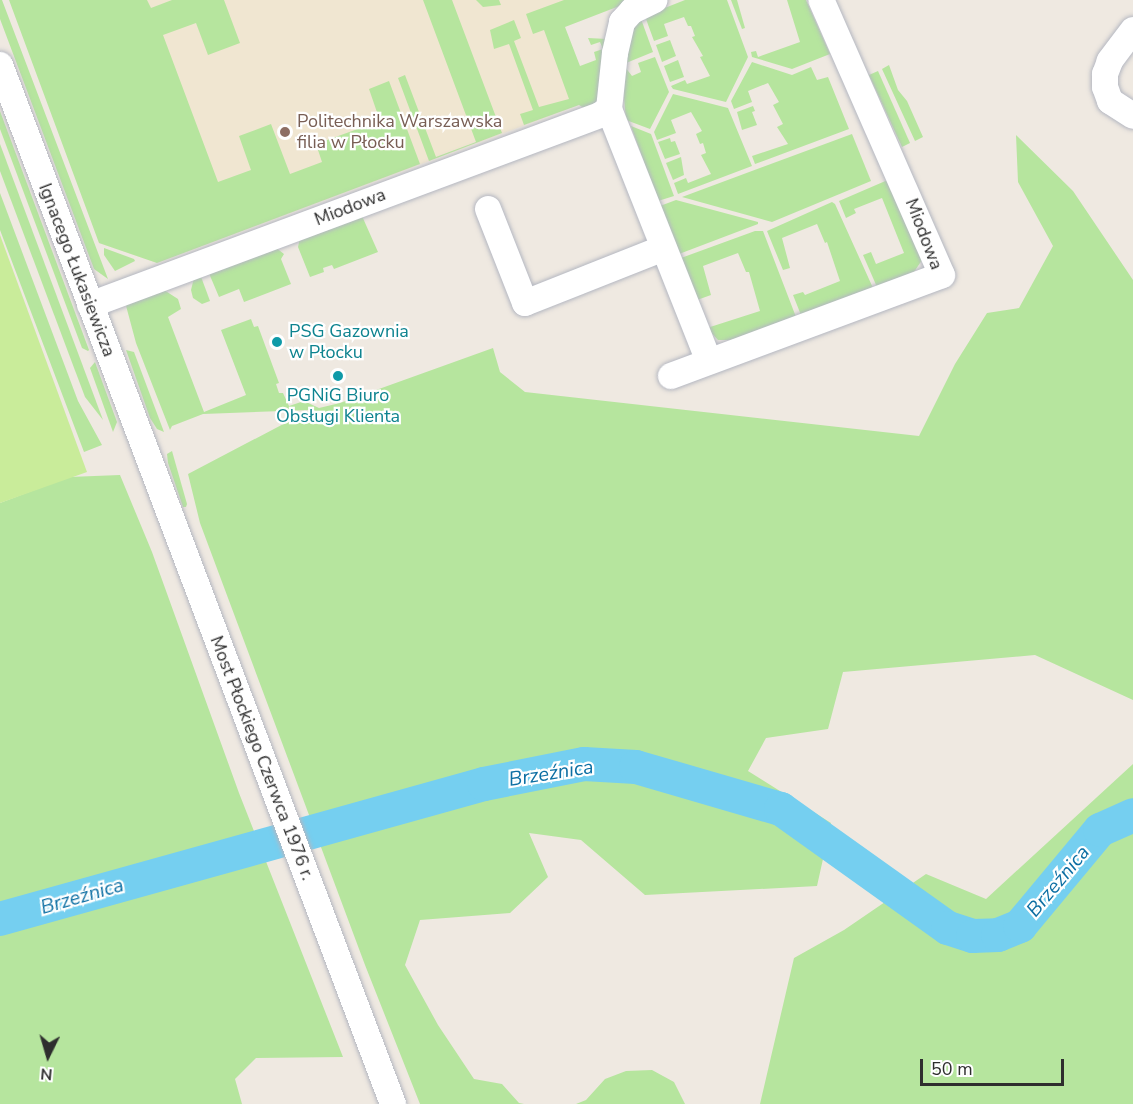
<!DOCTYPE html>
<meta charset="utf-8">
<style>
body{margin:0}
#map{position:relative;width:1133px;height:1104px;overflow:hidden;background:#efe9e1;font-family:"Nunito Sans",sans-serif}
div>[style]{position:absolute}
[style*='--x']{left:calc(var(--x)*1px);top:calc(var(--y)*1px);width:calc(var(--w)*1px);rotate:calc(var(--a)*1deg)}
.education>*{inset:0;background:#f0e6d1}
.green>*{inset:0;background:#b6e59e}
.pitch>*{inset:0;background:#c9ec9a}
.river>*{height:34px;margin:-17px;padding:0 17px;transform-origin:17px;border-radius:17px;background:#75cff0}
.roads{filter:drop-shadow(0 0 2px #b4b7c1) drop-shadow(0 0 2px #b4b7c1)}
.minor>*{height:26px;margin:-13px;padding:0 13px;transform-origin:13px;border-radius:13px;background:#fff}
.dots>*{width:16px;height:16px;translate:-50% -50%;box-sizing:border-box;border:3px solid #fff;border-radius:50%}
span{translate:-50% -50%;white-space:nowrap;text-align:center;line-height:1.15;-webkit-text-stroke:4.5px #fff;paint-order:stroke}
.education-label{font-size:18px;color:#785e54}
.left{translate:0 -50%;text-align:left}
.street-label{font-size:18px;color:#2e2e2e}
.culture-label{font-size:18px;color:#0d838f}
.water-label{font-size:20px;color:#0d6fa3;font-style:italic}
.north{position:absolute;left:18px;top:1026px;width:60px;height:60px;-webkit-text-stroke:4px #fff;paint-order:stroke;rotate:185deg;font-size:16px;font-weight:700;line-height:24px;text-align:center;color:#2e2e2e}
.north::after{content:'';display:block;margin:auto;width:21px;height:27px;background:#2e2e2e;clip-path:polygon(50% 0,100% 100%,50% 72%,0 100%)}
.scale{position:absolute;left:920px;top:1059px;width:144px;height:27px;box-sizing:border-box;border:3px solid #2e2e2e;border-top:0;padding-left:8px;font-size:18px;line-height:21px;white-space:nowrap;color:#2e2e2e;-webkit-text-stroke:4px #fff;paint-order:stroke}
</style>
<div id="map">
<div class="education">
<i style="clip-path:polygon(18px 0,631px 0,550px 32px,579px 105px,157px 263px,99px 243px)"></i>
</div>
<div class="green">
<i style="clip-path:polygon(0 0,2px 0,108px 279px,94px 269px,91px 261px,0 19px)"></i>
<i style="clip-path:polygon(9px 0,147px 0,151px 8px,172px 0,224px 0,240px 43px,208px 55px,196px 23px,163px 35px,218px 182px,251px 170px,239px 136px,271px 124px,290px 174px,322px 162px,316px 144px,380px 121px,369px 89px,389px 81px,420px 164px,157px 263px,99px 243px)"></i>
<i style="clip-path:polygon(423px 0,452px 0,502px 133px,429px 161px,398px 78px,405px 75px,436px 157px,476px 142px)"></i>
<i style="clip-path:polygon(476px 0,499px 0,501px 5px,483px 7px)"></i>
<i style="clip-path:polygon(564px 0,635px 0,565px 27px,580px 66px,596px 60px,594px 52px,603px 49px,600px 42px,591px 45px,588px 38px,607px 39px,603px 101px,584px 108px,579px 105px,524px 125px,520px 114px,533px 110px,509px 44px,494px 49px,490px 30px,514px 20px,521px 38px,514px 41px,539px 107px,569px 99px,544px 30px,533px 34px,526px 14px)"></i>
<i style="clip-path:polygon(685px 0,727px 0,748px 57px,726px 102px,673px 89px,671px 86px,685px 80px,687px 84px,710px 76px,700px 57px,703px 56px,692px 37px,695px 36px,691px 26px,688px 26px,684px 17px,664px 24px,668px 36px,654px 41px,646px 19px,647px 15px)"></i>
<i style="clip-path:polygon(731px 0,737px 0,745px 28px,742px 29px)"></i>
<i style="clip-path:polygon(787px 0,806px 0,830px 54px,792px 69px,752px 57px,751px 52px,756px 51px,758px 57px,800px 42px)"></i>
<i style="clip-path:polygon(641px 19px,653px 52px,626px 63px,632px 31px)"></i>
<i style="clip-path:polygon(670px 40px,676px 56px,662px 62px,656px 45px)"></i>
<i style="clip-path:polygon(655px 57px,669px 92px,650px 129px,626px 120px,624px 98px,625px 67px,632px 76px,641px 72px,638px 63px)"></i>
<i style="clip-path:polygon(678px 60px,684px 77px,670px 82px,664px 66px)"></i>
<i style="clip-path:polygon(752px 62px,792px 75px,811px 67px,817px 80px,828px 77px,849px 129px,755px 164px,752px 156px,788px 144px,777px 127px,783px 124px,773px 105px,779px 102px,768px 83px,748px 91px,752px 102px,734px 109px,731px 101px)"></i>
<i style="clip-path:polygon(889px 65px,898px 90px,907px 101px,923px 137px,915px 141px,882px 69px)"></i>
<i style="clip-path:polygon(878px 71px,910px 143px,902px 147px,869px 75px)"></i>
<i style="clip-path:polygon(673px 94px,728px 108px,752px 166px,678px 194px,674px 183px,686px 178px,688px 183px,711px 174px,701px 155px,706px 153px,703px 143px,700px 144px,696px 134px,702px 131px,691px 112px,671px 120px,676px 133px,657px 140px,654px 132px)"></i>
<i style="clip-path:polygon(753px 106px,755px 111px,752px 112px,757px 125px,742px 130px,737px 112px)"></i>
<i style="clip-path:polygon(0 111px,89px 350px,88px 351px,82px 348px,0 129px)"></i>
<i style="clip-path:polygon(631px 126px,651px 134px,674px 196px,658px 201px)"></i>
<i style="clip-path:polygon(852px 134px,871px 181px,772px 222px,682px 197px)"></i>
<i style="clip-path:polygon(1016px 135px,1073px 191px,1133px 280px,1133px 700px,1035px 655px,843px 672px,828px 729px,766px 738px,748px 771px,831px 823px,817px 886px,645px 895px,581px 840px,529px 833px,548px 877px,510px 913px,420px 920px,405px 965px,438px 1025px,474px 1079px,502px 1084px,519px 1103px,524px 1104px,420px 1104px,365px 965px,200px 523px,188px 474px,310px 410px,203px 414px,172px 426px,170px 430px,136px 343px,125px 302px,164px 290px,178px 299px,181px 309px,168px 317px,204px 412px,246px 395px,221px 330px,251px 319px,254px 327px,258px 326px,279px 383px,276px 384px,279px 393px,283px 393px,289px 406px,304px 401px,319px 408px,340px 403px,493px 348px,500px 372px,525px 392px,919px 436px,955px 364px,987px 313px,1019px 308px,1053px 246px,1018px 182px)"></i>
<i style="clip-path:polygon(670px 138px,671px 142px,675px 141px,680px 154px,665px 159px,658px 142px)"></i>
<i style="clip-path:polygon(0 144px,103px 420px,85px 397px,0 171px)"></i>
<i style="clip-path:polygon(681px 157px,684px 175px,673px 180px,666px 163px)"></i>
<i style="clip-path:polygon(890px 179px,922px 260px,914px 272px,877px 287px,863px 255px,871px 252px,876px 264px,904px 253px,882px 198px,854px 209px,856px 213px,846px 218px,839px 201px)"></i>
<i style="clip-path:polygon(0 193px,78px 401px,102px 445px,84px 452px,0 230px)"></i>
<i style="clip-path:polygon(676px 200px,758px 222px,758px 224px,679px 254px,660px 206px)"></i>
<i style="clip-path:polygon(832px 202px,835px 204px,873px 288px,801px 315px,793px 295px,803px 292px,805px 295px,840px 281px,827px 242px,825px 243px,817px 224px,782px 238px,790px 268px,783px 270px,767px 231px)"></i>
<i style="clip-path:polygon(362px 216px,378px 252px,334px 269px,332px 265px,323px 268px,324px 272px,310px 277px,298px 247px,300px 238px)"></i>
<i style="clip-path:polygon(755px 231px,763px 231px,796px 317px,733px 340px,718px 340px,707px 328px,760px 311px,749px 272px,746px 272px,738px 253px,703px 266px,711px 295px,697px 300px,681px 258px)"></i>
<i style="clip-path:polygon(275px 247px,284px 254px,281px 259px,291px 284px,244px 302px,239px 289px,219px 297px,208px 271px)"></i>
<i style="clip-path:polygon(104px 248px,134px 259px,135px 261px,115px 271px,104px 255px)"></i>
<i style="clip-path:polygon(200px 274px,210px 301px,202px 304px,193px 298px,191px 290px,194px 278px)"></i>
<i style="clip-path:polygon(126px 350px,134px 352px,164px 432px,157px 429px,150px 418px)"></i>
<i style="clip-path:polygon(95px 362px,117px 422px,113px 432px,90px 368px)"></i>
<i style="clip-path:polygon(172px 451px,187px 504px,186px 507px,183px 507px,168px 463px,167px 454px)"></i>
<i style="clip-path:polygon(120px 475px,152px 552px,239px 793px,343px 1057px,256px 1058px,235px 1079px,242px 1104px,0 1104px,0 503px,69px 477px)"></i>
<i style="clip-path:polygon(1133px 764px,1133px 1104px,760px 1104px,794px 958px,844px 930px,926px 874px,986px 899px)"></i>
<i style="clip-path:polygon(652px 1070px,674px 1082px,685px 1104px,576px 1104px,586px 1100px,605px 1079px,626px 1071px)"></i>
</div>
<div class="pitch">
<i style="clip-path:polygon(0 235px,87px 472px,0 503px)"></i>
</div>
<div class="river">
<i style="--x:0;--y:919;--w:502;--a:-15.59"></i>
<i style="--x:484;--y:784;--w:102;--a:-11.3"></i>
<i style="--x:584;--y:764;--w:52;--a:3.3"></i>
<i style="--x:636;--y:767;--w:151;--a:16.2"></i>
<i style="--x:781;--y:809;--w:205;--a:35.5"></i>
<i style="--x:948;--y:928;--w:26;--a:18"></i>
<i style="--x:973;--y:936;--w:25;--a:-2"></i>
<i style="--x:998;--y:935;--w:24;--a:-22"></i>
<i style="--x:1020;--y:926;--w:125;--a:-50.2"></i>
<i style="--x:1100;--y:830;--w:36;--a:-24"></i>
</div>
<div class="roads">
<div class="minor">
<i style="--x:1133;--y:30;--w:39;--a:127"></i>
<i style="--x:1110;--y:61;--w:14;--a:111"></i>
<i style="--x:1105;--y:74;--w:13;--a:90"></i>
<i style="--x:1105;--y:87;--w:15;--a:70"></i>
<i style="--x:1110;--y:101;--w:27;--a:33"></i>
<i style="--x:0;--y:65;--w:1111;--a:69.28"></i>
<i style="--x:609;--y:109;--w:271;--a:68.4"></i>
<i style="--x:488;--y:209;--w:101;--a:68.5"></i>
<i style="--x:525;--y:303;--w:149;--a:-21.6"></i>
<i style="--x:90;--y:305;--w:544;--a:-20.43"></i>
<i style="--x:600;--y:115;--w:11;--a:-34"></i>
<i style="--x:609;--y:109;--w:56;--a:-83.9"></i>
<i style="--x:615;--y:53;--w:32;--a:-77"></i>
<i style="--x:622;--y:22;--w:15;--a:-48"></i>
<i style="--x:632;--y:11;--w:25;--a:-26"></i>
<i style="--x:671;--y:376;--w:289;--a:-20.4"></i>
<i style="--x:942;--y:275;--w:300;--a:-113.7"></i>
</div>
</div>
<div class="dots">
<i style="left:285px;top:132px;background:#8d6e63"></i>
<i style="left:277px;top:342px;background:#0f9aa8"></i>
<i style="left:338px;top:376px;background:#0f9aa8"></i>
</div>
<div class="education-label">
<span class="left" style="left:297px;top:132px">Politechnika Warszawska<br>filia w Płocku</span>
</div>
<div class="street-label">
<span style="left:350px;top:207px;rotate:-21deg">Miodowa</span>
<span style="left:924px;top:234px;rotate:69deg">Miodowa</span>
<span style="left:77px;top:270px;rotate:69deg">Ignacego Łukasiewicza</span>
<span style="left:262px;top:758px;rotate:69deg">Most Płockiego Czerwca 1976 r.</span>
</div>
<div class="culture-label">
<span class="left" style="left:289px;top:342px">PSG Gazownia<br>w Płocku</span>
<span style="left:338px;top:406px">PGNiG Biuro<br>Obsługi Klienta</span>
</div>
<div class="water-label">
<span style="left:551px;top:773px;rotate:-9deg">Brzeźnica</span>
<span style="left:1058px;top:881px;rotate:-50deg">Brzeźnica</span>
<span style="left:82px;top:896px;rotate:-16deg">Brzeźnica</span>
</div>
<div class="north">N</div>
<div class="scale">50 m</div>
</div>
